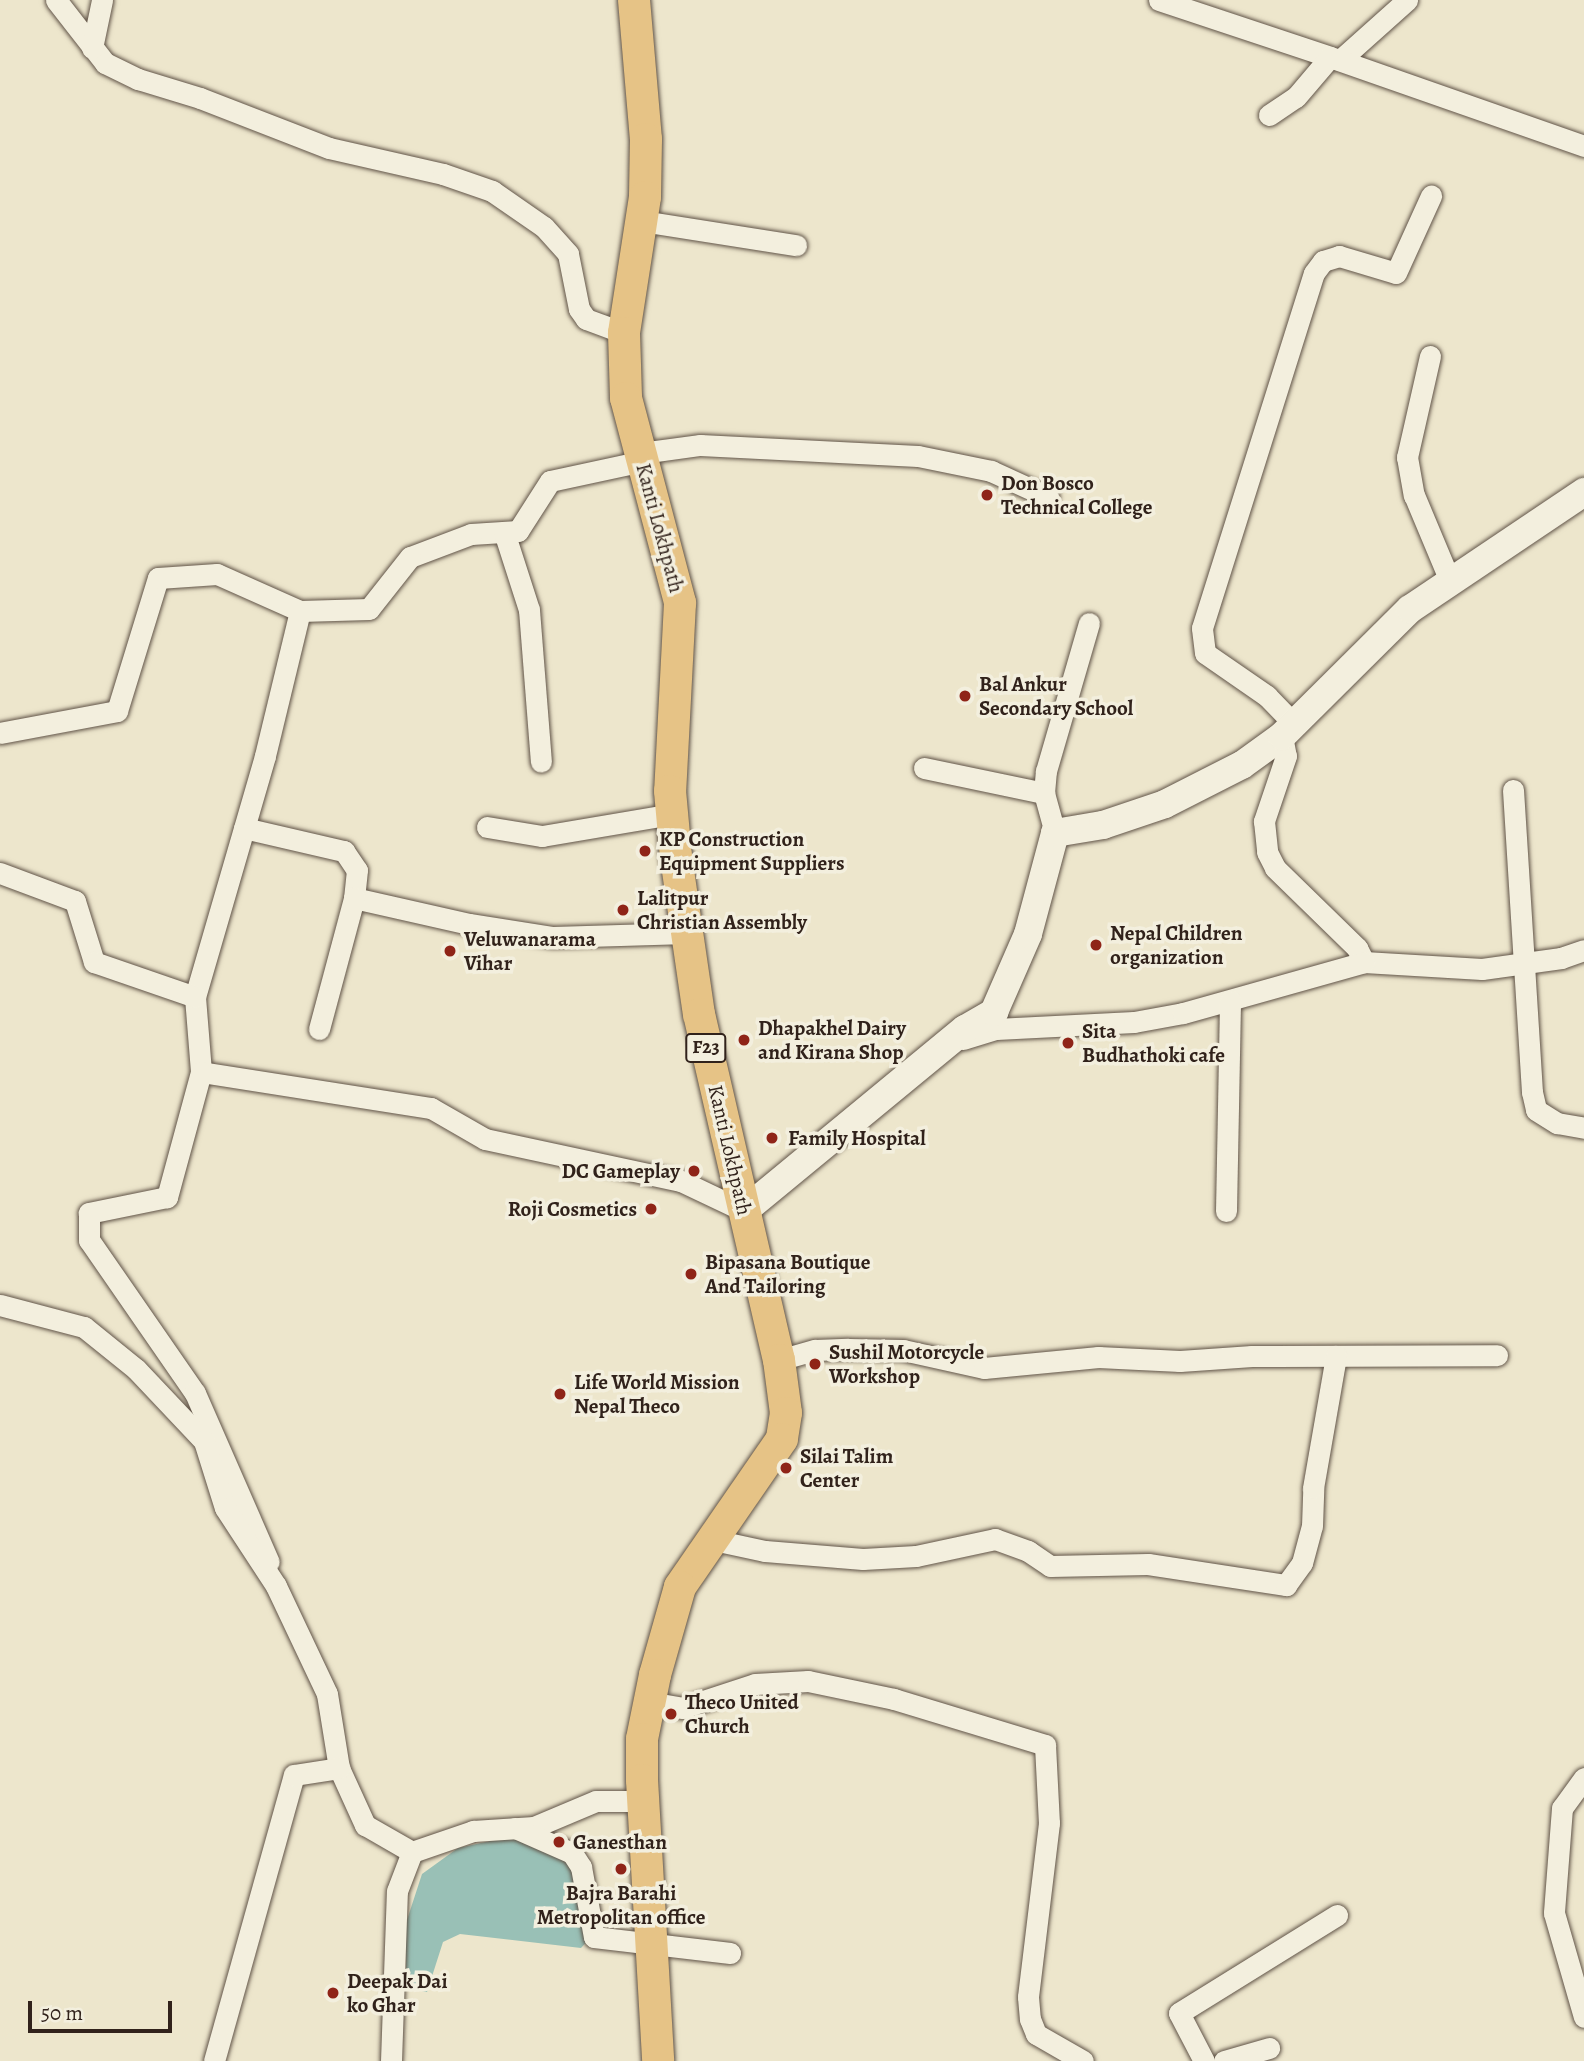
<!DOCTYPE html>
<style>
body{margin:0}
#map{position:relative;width:1584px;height:2061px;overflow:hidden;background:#ede6cc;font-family:Alegreya,serif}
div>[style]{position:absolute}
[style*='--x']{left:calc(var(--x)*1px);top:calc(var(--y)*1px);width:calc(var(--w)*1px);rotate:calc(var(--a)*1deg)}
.water>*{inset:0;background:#99c0b6}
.roads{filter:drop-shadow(0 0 2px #605347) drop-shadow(0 0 2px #605347)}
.street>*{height:21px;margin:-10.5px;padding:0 10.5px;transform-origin:10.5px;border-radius:10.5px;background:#f3efde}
.secondary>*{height:28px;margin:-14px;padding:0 14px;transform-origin:14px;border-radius:14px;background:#f3efde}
.primary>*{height:32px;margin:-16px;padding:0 16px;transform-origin:16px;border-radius:16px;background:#e6c386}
.dots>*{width:19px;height:19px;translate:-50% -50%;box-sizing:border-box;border:4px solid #f3efde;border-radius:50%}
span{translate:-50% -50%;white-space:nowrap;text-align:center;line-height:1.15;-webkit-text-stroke:7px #f3efde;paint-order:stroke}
.shield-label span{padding:2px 5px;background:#f3efde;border:2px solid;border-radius:5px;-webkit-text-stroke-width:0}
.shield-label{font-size:19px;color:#31221b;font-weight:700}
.poi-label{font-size:21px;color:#31221b;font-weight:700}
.left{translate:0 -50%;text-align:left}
.right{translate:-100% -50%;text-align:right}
.street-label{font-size:21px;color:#31221b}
.scale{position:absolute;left:28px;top:2001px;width:144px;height:32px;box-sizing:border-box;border:4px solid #31221b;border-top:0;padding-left:9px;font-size:21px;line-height:24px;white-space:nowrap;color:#31221b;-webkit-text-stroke:5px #f3efde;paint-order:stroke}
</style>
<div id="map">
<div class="water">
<i style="clip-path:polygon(504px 1838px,531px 1840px,569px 1856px,591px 1937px,581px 1948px,460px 1934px,443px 1942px,427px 1992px,406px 1988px,406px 1923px,422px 1874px,458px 1848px)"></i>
</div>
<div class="roads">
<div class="street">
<i style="--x:56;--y:0;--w:80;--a:52.1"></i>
<i style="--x:105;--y:63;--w:37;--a:26"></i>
<i style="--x:138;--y:79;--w:65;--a:17"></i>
<i style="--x:200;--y:98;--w:138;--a:21.2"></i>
<i style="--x:329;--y:148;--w:117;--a:12.8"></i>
<i style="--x:443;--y:174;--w:52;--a:19.1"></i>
<i style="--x:492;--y:191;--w:63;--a:34.7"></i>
<i style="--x:544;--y:227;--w:36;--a:48"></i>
<i style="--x:568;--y:254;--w:56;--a:78.7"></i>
<i style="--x:579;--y:309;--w:12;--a:55"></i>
<i style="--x:586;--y:319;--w:40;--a:20.2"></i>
<i style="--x:1159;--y:0;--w:180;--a:18.4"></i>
<i style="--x:92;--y:48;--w:49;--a:-78.2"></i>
<i style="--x:1340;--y:60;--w:90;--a:-41.8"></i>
<i style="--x:1269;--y:115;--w:32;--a:-34"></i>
<i style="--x:1296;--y:97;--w:52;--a:-49.6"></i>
<i style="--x:1330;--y:57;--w:269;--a:19.3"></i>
<i style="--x:642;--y:221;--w:156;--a:8.9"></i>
<i style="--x:1430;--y:356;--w:104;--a:102.8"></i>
<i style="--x:1407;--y:457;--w:39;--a:80"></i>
<i style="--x:1414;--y:495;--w:93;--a:67.3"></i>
<i style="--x:641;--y:453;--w:60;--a:-7.7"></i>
<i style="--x:700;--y:445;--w:218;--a:2.9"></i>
<i style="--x:918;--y:456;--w:75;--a:11.6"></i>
<i style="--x:991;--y:471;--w:63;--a:24.5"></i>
<i style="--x:643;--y:461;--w:95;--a:167.9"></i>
<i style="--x:550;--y:481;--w:59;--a:122.6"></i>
<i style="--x:518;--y:531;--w:47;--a:176.3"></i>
<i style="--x:471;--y:534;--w:65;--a:159.3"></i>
<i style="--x:410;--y:557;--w:66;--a:128.3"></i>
<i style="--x:369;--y:609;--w:69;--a:178.3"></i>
<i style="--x:300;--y:611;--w:149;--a:103.6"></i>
<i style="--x:265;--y:756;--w:251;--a:106.2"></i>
<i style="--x:195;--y:997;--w:75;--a:85.4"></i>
<i style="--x:201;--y:1072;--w:233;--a:8.9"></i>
<i style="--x:431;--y:1108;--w:62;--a:29.9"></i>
<i style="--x:485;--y:1139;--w:200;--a:12.1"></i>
<i style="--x:681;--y:1181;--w:70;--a:25.5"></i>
<i style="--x:504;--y:532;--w:82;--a:72.2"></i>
<i style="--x:529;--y:610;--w:152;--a:85.5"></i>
<i style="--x:1294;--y:724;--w:39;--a:-134"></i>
<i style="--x:1267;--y:696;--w:75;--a:-145.3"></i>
<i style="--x:1205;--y:653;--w:25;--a:-97"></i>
<i style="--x:1202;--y:628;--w:372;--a:-72.5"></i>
<i style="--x:1314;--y:273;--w:15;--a:-53"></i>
<i style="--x:1323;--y:261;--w:17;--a:-17"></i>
<i style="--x:1339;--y:256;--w:59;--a:16.6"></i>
<i style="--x:1396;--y:273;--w:85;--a:-65.6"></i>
<i style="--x:0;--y:733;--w:119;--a:-10.6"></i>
<i style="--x:117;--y:711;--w:139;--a:-72.9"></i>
<i style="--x:158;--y:578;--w:59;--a:-3.9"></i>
<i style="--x:217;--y:574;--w:91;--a:24"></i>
<i style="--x:1282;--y:736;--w:20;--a:79"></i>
<i style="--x:1286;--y:756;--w:69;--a:108.7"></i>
<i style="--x:1264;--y:821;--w:31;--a:84"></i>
<i style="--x:1267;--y:852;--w:18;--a:63"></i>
<i style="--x:1275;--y:868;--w:115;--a:44.3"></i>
<i style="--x:1357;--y:948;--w:16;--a:63"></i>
<i style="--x:1364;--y:962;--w:118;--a:3.4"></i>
<i style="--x:1482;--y:969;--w:80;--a:-7.9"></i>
<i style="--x:1561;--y:958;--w:24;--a:-19"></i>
<i style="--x:924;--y:768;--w:123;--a:11.8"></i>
<i style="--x:1513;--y:790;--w:303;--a:86.4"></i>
<i style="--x:1532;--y:1092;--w:18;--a:77"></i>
<i style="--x:1536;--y:1110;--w:25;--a:32"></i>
<i style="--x:1557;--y:1123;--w:27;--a:10"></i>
<i style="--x:487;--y:827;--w:56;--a:9.3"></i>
<i style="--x:542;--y:836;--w:132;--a:-9.6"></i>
<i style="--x:244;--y:828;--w:103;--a:13"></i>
<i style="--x:344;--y:851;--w:23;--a:56"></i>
<i style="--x:357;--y:870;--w:28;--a:96"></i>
<i style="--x:354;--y:898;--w:118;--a:12.7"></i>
<i style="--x:469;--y:924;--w:85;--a:8.8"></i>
<i style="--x:553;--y:937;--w:134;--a:-1.7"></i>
<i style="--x:1055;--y:833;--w:41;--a:-105.4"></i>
<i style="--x:1044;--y:793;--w:22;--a:-85"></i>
<i style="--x:1046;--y:771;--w:154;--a:-73.8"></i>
<i style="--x:0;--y:873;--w:80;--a:20.5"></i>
<i style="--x:75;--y:901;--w:64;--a:72.7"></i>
<i style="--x:94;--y:962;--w:107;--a:19.1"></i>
<i style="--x:319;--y:1029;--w:136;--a:-75"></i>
<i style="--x:963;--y:1039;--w:34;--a:-17"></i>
<i style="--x:996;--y:1029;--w:138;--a:-2.9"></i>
<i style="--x:1134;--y:1022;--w:50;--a:-10.4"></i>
<i style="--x:1183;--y:1013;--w:188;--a:-15.7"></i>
<i style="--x:201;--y:1072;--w:130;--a:105.2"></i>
<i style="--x:167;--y:1197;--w:80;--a:168.4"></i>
<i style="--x:89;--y:1213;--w:27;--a:90"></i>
<i style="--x:89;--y:1240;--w:186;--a:55.3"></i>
<i style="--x:195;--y:1393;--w:184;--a:66.4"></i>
<i style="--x:1226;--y:1211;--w:210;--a:-88.9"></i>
<i style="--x:0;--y:1305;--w:87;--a:14.7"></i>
<i style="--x:84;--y:1327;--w:67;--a:38.9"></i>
<i style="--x:136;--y:1369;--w:99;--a:46.6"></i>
<i style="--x:204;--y:1441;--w:70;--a:72.6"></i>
<i style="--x:225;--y:1508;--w:93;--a:56.8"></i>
<i style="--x:276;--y:1586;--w:119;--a:64.7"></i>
<i style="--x:327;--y:1694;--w:75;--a:80.8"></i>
<i style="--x:339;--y:1768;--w:63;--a:65.5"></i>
<i style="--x:365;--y:1825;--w:54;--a:29.9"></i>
<i style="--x:412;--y:1852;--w:65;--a:-19"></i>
<i style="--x:473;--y:1831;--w:61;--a:-3.8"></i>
<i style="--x:534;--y:1827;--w:67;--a:-22.8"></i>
<i style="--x:596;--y:1801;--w:48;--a:0"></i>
<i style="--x:779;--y:1360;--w:37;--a:-16"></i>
<i style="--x:815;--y:1350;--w:33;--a:-2"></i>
<i style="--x:848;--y:1349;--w:55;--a:1"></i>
<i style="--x:903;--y:1350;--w:83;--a:12.5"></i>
<i style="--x:984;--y:1368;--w:115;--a:-5.5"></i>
<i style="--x:1098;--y:1357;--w:82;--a:2.8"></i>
<i style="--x:1180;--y:1361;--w:72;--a:-4"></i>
<i style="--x:1252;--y:1356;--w:245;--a:-0.2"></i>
<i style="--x:709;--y:1539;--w:57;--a:12.1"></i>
<i style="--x:765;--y:1551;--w:98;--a:4.7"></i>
<i style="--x:863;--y:1559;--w:53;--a:-3.2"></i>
<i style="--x:916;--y:1556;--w:81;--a:-12.1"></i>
<i style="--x:995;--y:1539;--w:35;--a:20"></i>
<i style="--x:1028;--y:1551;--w:27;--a:34"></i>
<i style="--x:1050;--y:1566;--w:98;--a:-1.2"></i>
<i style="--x:1148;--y:1564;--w:140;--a:8.7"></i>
<i style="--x:1286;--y:1585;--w:27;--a:-54"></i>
<i style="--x:1302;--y:1563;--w:38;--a:-75"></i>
<i style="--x:1312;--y:1526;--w:38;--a:-88"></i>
<i style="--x:1313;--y:1488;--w:134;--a:-80.1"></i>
<i style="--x:649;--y:1702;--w:34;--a:10"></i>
<i style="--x:682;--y:1708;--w:77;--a:-18.2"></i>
<i style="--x:755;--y:1684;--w:53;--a:-3.2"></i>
<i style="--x:808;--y:1681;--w:88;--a:11.8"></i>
<i style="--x:894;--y:1699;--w:158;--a:16.9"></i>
<i style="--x:1045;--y:1745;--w:78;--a:87.1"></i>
<i style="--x:1049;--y:1823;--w:175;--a:96.9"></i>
<i style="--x:1028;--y:1997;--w:22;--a:85"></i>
<i style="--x:1030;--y:2019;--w:16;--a:68"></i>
<i style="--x:1036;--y:2034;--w:54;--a:29.9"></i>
<i style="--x:1584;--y:1778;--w:37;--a:126"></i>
<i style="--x:1562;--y:1808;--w:105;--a:94.4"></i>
<i style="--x:1554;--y:1913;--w:108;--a:73.9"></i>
<i style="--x:515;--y:1828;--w:62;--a:23.7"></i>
<i style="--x:572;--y:1853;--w:17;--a:57"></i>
<i style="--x:581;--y:1867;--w:71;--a:79.5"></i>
<i style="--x:594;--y:1937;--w:137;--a:6.7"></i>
<i style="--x:214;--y:2061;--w:297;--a:-74.4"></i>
<i style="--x:294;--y:1775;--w:46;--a:-8.8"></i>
<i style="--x:391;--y:2061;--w:170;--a:-88"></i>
<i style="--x:397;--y:1891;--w:42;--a:-69"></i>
<i style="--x:1204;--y:2061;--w:54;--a:-117.5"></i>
<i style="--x:1179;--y:2013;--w:186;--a:-31.8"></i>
<i style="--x:1224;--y:2061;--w:47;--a:-16.1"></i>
</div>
<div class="secondary">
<i style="--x:744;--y:1211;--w:286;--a:-39.5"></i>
<i style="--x:965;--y:1029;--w:34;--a:-30"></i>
<i style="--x:994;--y:1012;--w:85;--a:-66.4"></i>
<i style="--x:1028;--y:934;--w:105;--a:-75"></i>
<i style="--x:1055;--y:833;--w:49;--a:-9.5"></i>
<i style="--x:1103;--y:825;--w:65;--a:-18.7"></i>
<i style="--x:1165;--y:804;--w:86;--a:-26.9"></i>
<i style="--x:1242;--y:765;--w:49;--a:-35.9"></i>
<i style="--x:1282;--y:736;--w:180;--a:-44.8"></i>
<i style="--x:1410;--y:609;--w:210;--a:-33.9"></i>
</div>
<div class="primary">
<i style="--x:634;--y:0;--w:140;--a:85.1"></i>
<i style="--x:646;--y:139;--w:58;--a:91"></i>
<i style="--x:645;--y:197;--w:138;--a:98.8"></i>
<i style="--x:624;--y:333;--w:65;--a:88.2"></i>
<i style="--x:626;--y:398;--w:212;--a:75.2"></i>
<i style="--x:680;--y:603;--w:188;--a:93"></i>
<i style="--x:670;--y:791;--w:66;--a:84.8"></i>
<i style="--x:676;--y:857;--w:159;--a:81.7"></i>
<i style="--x:699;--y:1014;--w:355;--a:77"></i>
<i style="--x:779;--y:1360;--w:53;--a:82.5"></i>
<i style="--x:786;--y:1413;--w:26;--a:99"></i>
<i style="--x:782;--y:1439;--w:180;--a:124.6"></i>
<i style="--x:680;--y:1587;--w:91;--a:105.9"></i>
<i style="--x:655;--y:1675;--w:65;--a:101.5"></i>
<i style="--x:642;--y:1739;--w:41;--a:90"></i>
<i style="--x:642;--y:1780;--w:281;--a:86.7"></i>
</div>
</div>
<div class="dots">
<i style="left:987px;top:495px;background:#8f2418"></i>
<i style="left:965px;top:696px;background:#8f2418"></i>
<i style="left:645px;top:851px;background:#8f2418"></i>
<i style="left:623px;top:910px;background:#8f2418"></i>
<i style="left:1096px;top:945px;background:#8f2418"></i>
<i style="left:450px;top:951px;background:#8f2418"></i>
<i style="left:744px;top:1040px;background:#8f2418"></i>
<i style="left:1068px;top:1043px;background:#8f2418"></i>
<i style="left:772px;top:1138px;background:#8f2418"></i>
<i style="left:694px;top:1171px;background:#8f2418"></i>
<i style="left:651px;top:1209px;background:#8f2418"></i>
<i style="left:691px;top:1274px;background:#8f2418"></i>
<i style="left:815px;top:1364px;background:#8f2418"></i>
<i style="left:560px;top:1394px;background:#8f2418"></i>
<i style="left:786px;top:1468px;background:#8f2418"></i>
<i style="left:671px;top:1714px;background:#8f2418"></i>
<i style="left:559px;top:1842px;background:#8f2418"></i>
<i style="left:621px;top:1869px;background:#8f2418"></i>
<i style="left:333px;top:1993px;background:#8f2418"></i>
</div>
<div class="shield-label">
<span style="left:706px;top:1048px">F23</span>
</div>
<div class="poi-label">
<span class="left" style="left:1001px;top:495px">Don Bosco<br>Technical College</span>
<span class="left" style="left:979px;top:696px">Bal Ankur<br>Secondary School</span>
<span class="left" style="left:659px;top:851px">KP Construction<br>Equipment Suppliers</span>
<span class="left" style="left:637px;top:910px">Lalitpur<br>Christian Assembly</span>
<span class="left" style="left:1110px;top:945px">Nepal Children<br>organization</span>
<span class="left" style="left:464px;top:951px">Veluwanarama<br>Vihar</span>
<span class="left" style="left:758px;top:1040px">Dhapakhel Dairy<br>and Kirana Shop</span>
<span class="left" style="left:1082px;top:1043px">Sita<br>Budhathoki cafe</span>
<span class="left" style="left:788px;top:1138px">Family Hospital</span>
<span class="right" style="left:680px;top:1171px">DC Gameplay</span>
<span class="right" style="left:637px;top:1209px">Roji Cosmetics</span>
<span class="left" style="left:705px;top:1274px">Bipasana Boutique<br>And Tailoring</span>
<span class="left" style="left:829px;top:1364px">Sushil Motorcycle<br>Workshop</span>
<span class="left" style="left:574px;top:1394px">Life World Mission<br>Nepal Theco</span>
<span class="left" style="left:800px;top:1468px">Silai Talim<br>Center</span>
<span class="left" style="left:685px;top:1714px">Theco United<br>Church</span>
<span class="left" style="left:573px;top:1842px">Ganesthan</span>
<span style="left:621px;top:1905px">Bajra Barahi<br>Metropolitan office</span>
<span class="left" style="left:347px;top:1993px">Deepak Dai<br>ko Ghar</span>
</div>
<div class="street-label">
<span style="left:660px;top:528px;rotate:75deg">Kanti Lokhpath</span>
<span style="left:730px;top:1150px;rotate:77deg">Kanti Lokhpath</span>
</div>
<div class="scale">50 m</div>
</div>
